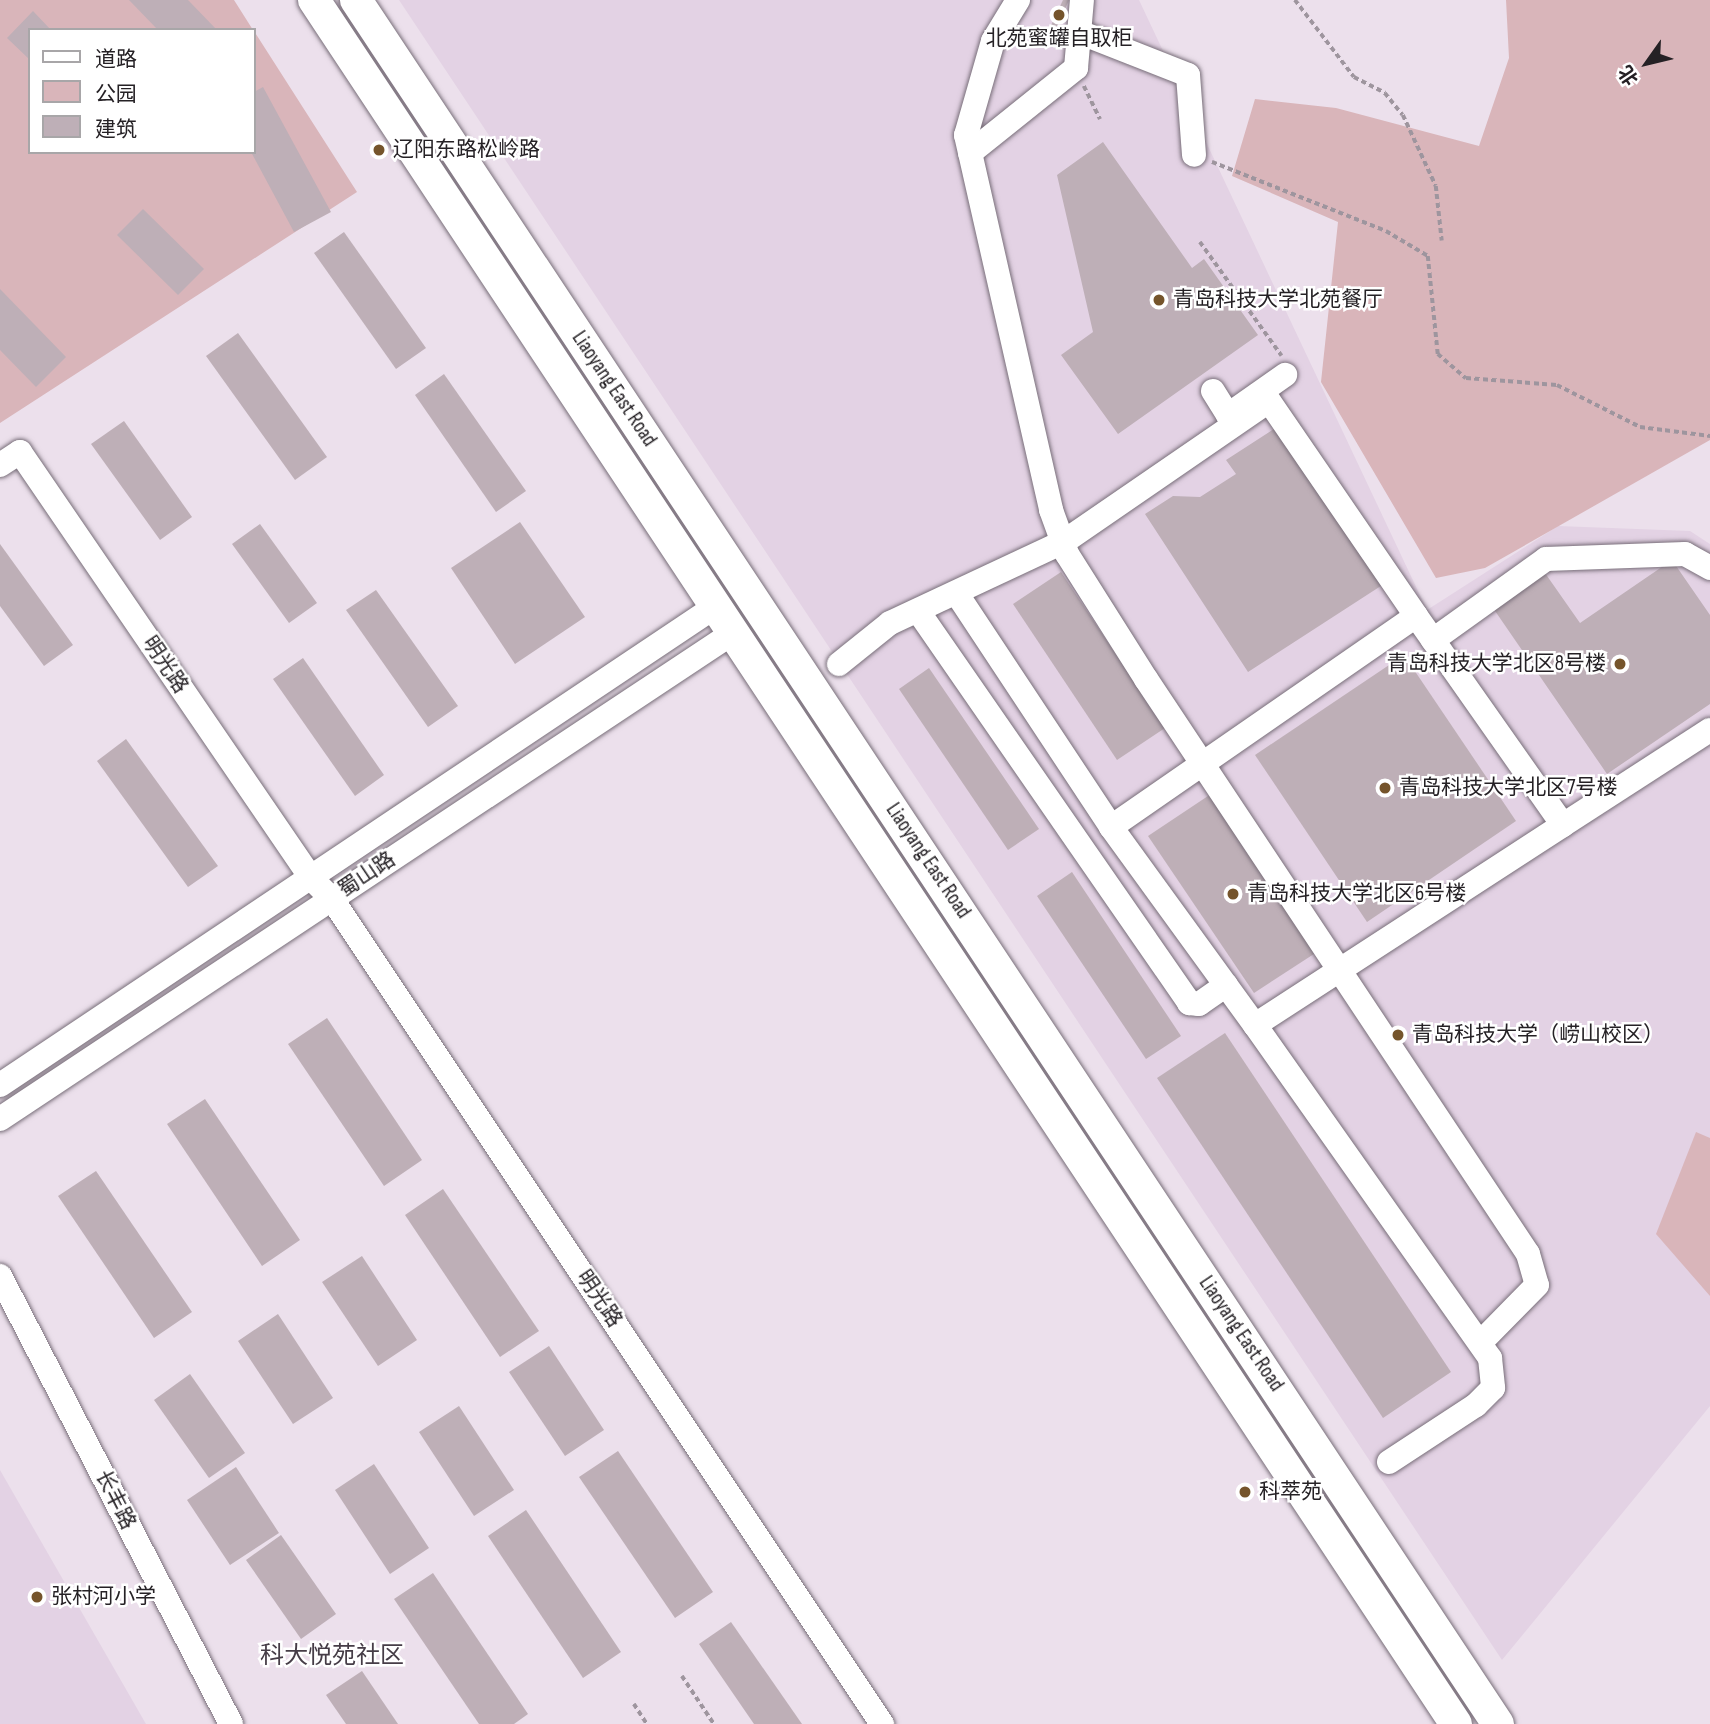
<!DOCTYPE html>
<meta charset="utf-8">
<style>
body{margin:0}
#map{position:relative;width:1710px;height:1724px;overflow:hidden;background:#ece0ec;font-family:"Sofia Sans Condensed","Noto Sans SC",sans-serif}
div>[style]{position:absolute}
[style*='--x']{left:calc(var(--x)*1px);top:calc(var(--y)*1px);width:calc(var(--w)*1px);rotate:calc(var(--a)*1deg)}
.built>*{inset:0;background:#e3d2e4}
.green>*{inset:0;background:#d9b5ba}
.building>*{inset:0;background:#beafb7}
.path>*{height:3.5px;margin-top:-1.75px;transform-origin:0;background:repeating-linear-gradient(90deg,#9e959e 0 5px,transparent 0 8.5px)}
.roads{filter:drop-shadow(0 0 2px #786e79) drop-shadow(0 0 2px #786e79)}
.minor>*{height:24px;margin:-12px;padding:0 12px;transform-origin:12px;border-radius:12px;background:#fff}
.major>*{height:32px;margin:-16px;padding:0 16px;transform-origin:16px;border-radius:16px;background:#fff}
.dots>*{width:19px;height:19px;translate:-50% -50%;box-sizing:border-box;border:4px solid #fff;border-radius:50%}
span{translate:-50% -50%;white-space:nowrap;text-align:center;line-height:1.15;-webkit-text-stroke:5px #fff;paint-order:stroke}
.poi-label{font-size:21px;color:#252125}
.left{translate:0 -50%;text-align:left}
.right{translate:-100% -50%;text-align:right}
.street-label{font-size:21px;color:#252125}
.quarter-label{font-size:24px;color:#463d47}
.legend{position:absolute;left:28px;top:28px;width:228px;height:126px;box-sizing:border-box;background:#fff;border:2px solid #a8a6a8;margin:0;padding:9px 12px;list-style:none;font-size:21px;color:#252125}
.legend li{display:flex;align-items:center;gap:14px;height:35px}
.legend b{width:35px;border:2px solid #a8a6a8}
.north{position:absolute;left:1612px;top:28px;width:70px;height:70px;-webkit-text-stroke:5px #fff;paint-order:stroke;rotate:236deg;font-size:19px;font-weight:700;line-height:28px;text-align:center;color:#252125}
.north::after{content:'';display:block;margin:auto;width:24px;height:32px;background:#252125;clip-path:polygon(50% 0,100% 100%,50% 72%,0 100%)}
</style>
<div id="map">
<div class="built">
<i style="clip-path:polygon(399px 0,1139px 0,1427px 610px,1558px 526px,1690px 531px,1710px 544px,1710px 1406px,1502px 1660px)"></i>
<i style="clip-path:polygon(0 1470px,146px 1724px,0 1724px)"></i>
</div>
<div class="green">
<i style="clip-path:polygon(0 0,234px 0,253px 30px,30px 30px,30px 152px,254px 152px,254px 31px,357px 192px,0 423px)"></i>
<i style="clip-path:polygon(1506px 0,1710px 0,1710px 440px,1485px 568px,1436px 578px,1321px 382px,1338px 222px,1232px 176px,1255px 99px,1336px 108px,1479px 146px,1509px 58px)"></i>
<i style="clip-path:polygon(1696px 1132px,1710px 1138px,1710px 1296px,1656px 1234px)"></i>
</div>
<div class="building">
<i style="clip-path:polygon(129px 0,188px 0,217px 30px,158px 30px)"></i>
<i style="clip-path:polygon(1063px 0,1069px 0,1052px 38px,1047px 34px)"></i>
<i style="clip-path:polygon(33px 11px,51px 30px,30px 30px,30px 60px,7px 38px)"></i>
<i style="clip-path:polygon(263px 87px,331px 212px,294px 232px,251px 152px,254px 92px)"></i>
<i style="clip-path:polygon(1103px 142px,1192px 268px,1204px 259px,1258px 335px,1118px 434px,1061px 355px,1093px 332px,1057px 175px)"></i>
<i style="clip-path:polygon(143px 209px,204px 269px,178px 295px,117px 235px)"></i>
<i style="clip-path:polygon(344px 232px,426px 348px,396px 369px,314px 253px)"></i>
<i style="clip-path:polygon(0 289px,66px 357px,36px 387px,0 350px)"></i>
<i style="clip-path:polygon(238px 333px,327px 457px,295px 480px,206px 356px)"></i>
<i style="clip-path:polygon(444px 374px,526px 491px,496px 512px,415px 395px)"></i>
<i style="clip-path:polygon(124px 421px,192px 517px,160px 540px,91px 444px)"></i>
<i style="clip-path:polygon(1283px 423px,1387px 582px,1248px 672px,1145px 514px,1173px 496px,1200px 497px,1236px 474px,1226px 460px)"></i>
<i style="clip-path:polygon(520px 522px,585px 617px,515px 664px,451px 568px)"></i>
<i style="clip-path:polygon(260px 524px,317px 603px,289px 623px,232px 544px)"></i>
<i style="clip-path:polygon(0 544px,73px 645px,44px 666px,0 606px)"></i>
<i style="clip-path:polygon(1672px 560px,1710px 615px,1710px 704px,1607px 774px,1493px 608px,1545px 573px,1580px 623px)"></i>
<i style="clip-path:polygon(1061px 572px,1165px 728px,1117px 760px,1013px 604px)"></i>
<i style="clip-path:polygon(376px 590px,458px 706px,428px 727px,346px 610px)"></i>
<i style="clip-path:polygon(1404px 655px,1516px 821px,1367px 922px,1255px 755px)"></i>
<i style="clip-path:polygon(303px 658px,384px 775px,355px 796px,273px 679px)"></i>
<i style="clip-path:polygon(929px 668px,1039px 829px,1008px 850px,899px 689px)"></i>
<i style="clip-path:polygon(126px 739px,218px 866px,188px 887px,97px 761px)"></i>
<i style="clip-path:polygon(1211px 794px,1317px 952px,1254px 993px,1148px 836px)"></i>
<i style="clip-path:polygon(1072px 872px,1181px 1036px,1146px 1059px,1037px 896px)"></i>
<i style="clip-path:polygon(327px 1018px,422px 1160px,384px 1186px,288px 1044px)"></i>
<i style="clip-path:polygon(1225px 1033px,1451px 1372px,1383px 1418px,1157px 1078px)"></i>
<i style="clip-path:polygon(205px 1099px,300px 1240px,262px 1266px,167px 1124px)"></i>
<i style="clip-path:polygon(96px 1171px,192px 1312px,154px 1338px,58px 1196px)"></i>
<i style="clip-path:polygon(443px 1189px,539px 1331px,500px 1357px,405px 1215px)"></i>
<i style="clip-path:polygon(362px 1256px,417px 1340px,378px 1366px,322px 1282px)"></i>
<i style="clip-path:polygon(278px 1314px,333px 1398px,293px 1424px,238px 1341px)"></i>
<i style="clip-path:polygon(549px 1346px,604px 1430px,565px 1456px,509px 1372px)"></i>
<i style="clip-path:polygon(190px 1374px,245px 1453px,209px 1478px,154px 1400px)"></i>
<i style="clip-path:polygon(459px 1406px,514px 1490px,474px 1516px,419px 1432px)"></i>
<i style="clip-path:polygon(618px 1451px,713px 1592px,675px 1618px,579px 1477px)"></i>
<i style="clip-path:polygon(374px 1464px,429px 1548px,390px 1574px,335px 1490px)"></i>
<i style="clip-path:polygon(236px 1467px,279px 1533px,230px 1565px,187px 1500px)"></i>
<i style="clip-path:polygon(526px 1510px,621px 1652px,583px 1678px,488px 1536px)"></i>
<i style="clip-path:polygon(281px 1535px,336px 1614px,301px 1639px,246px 1560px)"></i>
<i style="clip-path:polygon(433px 1573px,528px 1714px,514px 1724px,479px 1724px,394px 1599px)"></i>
<i style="clip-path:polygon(731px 1622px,802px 1724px,754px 1724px,699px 1644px)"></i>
<i style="clip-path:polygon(362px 1671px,398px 1724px,346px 1724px,326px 1695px)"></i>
</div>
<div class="path">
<i style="--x:1295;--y:0;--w:97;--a:52.5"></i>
<i style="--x:1354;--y:77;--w:35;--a:27"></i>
<i style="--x:1385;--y:93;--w:28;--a:51"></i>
<i style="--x:1403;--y:115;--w:78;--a:65.1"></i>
<i style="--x:1436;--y:186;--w:55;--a:83.8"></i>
<i style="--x:1084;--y:86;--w:37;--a:64"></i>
<i style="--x:1212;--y:162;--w:187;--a:21.6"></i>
<i style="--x:1386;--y:231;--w:49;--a:30.8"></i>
<i style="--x:1428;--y:256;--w:99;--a:84.2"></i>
<i style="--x:1438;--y:354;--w:37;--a:41"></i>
<i style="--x:1466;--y:378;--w:91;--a:4.4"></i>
<i style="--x:1557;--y:385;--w:93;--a:26.8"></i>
<i style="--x:1640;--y:427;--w:71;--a:7.3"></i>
<i style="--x:1200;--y:242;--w:140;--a:54.3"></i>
<i style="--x:682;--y:1676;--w:58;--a:56.3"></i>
<i style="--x:634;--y:1704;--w:24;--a:57"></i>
</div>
<div class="roads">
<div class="minor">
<i style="--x:1018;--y:0;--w:48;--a:121.4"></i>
<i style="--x:993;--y:41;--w:98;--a:106"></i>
<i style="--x:966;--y:135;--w:385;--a:77.2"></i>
<i style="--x:1051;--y:510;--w:47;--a:70"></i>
<i style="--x:1067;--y:554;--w:148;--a:57.7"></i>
<i style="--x:1146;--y:679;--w:690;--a:56.4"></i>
<i style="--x:1528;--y:1254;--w:32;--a:74"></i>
<i style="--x:1537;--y:1285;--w:78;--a:134.5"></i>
<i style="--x:1079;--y:32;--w:117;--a:21.5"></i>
<i style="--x:1188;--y:75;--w:80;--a:85.7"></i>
<i style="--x:970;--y:153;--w:136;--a:-38.7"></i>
<i style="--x:1076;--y:68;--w:68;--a:-85"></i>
<i style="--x:1213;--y:391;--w:28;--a:58"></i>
<i style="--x:1228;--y:415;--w:70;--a:-35.1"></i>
<i style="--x:0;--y:465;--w:24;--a:-33"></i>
<i style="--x:20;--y:452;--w:516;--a:55.66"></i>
<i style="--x:311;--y:878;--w:30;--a:45"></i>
<i style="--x:332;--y:899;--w:992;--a:56.31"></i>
<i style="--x:957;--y:594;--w:279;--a:56.5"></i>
<i style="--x:1111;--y:827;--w:245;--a:54"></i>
<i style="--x:1255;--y:1025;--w:367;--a:-33"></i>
<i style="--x:1563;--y:825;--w:256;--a:-125.1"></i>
<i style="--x:918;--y:611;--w:477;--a:55.3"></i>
<i style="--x:1189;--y:1003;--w:10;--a:6"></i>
<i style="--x:1199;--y:1004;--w:33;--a:-35"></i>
<i style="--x:1433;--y:640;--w:139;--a:-35.6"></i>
<i style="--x:1546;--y:559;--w:139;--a:-2.1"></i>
<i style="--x:1685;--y:554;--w:29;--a:29"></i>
<i style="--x:839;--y:664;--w:65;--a:-38.8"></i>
<i style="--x:890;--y:623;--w:193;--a:-25.1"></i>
<i style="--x:1065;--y:541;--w:247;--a:-34.5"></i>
<i style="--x:1269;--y:401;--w:260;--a:55.6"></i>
<i style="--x:1416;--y:616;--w:371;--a:145.3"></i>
<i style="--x:1563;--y:825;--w:175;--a:-32.9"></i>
<i style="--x:1255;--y:1025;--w:408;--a:54.8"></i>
<i style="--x:1490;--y:1358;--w:30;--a:84"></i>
<i style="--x:1493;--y:1388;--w:24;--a:135"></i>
<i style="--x:1476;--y:1405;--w:104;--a:146.8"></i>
<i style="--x:0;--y:1085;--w:861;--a:-33.78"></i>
<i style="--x:0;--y:1119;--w:881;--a:-33.56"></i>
<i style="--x:0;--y:1276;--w:504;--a:62.72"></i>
</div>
<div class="major">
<i style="--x:314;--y:0;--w:2068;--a:56.48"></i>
<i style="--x:356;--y:0;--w:2068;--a:56.48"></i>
</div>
</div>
<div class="dots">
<i style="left:1059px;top:15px;background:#75542b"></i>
<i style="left:379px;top:150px;background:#75542b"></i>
<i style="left:1159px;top:300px;background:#75542b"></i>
<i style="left:1620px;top:664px;background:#75542b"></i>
<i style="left:1385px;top:788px;background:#75542b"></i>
<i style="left:1233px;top:894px;background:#75542b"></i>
<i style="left:1398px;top:1035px;background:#75542b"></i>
<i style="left:1245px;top:1492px;background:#75542b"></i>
<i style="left:37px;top:1597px;background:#75542b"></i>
</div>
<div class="poi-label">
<span style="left:1059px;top:39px">北苑蜜罐自取柜</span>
<span class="left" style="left:393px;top:150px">辽阳东路松岭路</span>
<span class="left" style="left:1173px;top:300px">青岛科技大学北苑餐厅</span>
<span class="right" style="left:1606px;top:664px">青岛科技大学北区8号楼</span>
<span class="left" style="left:1399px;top:788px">青岛科技大学北区7号楼</span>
<span class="left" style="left:1247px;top:894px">青岛科技大学北区6号楼</span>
<span class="left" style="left:1412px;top:1035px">青岛科技大学（崂山校区）</span>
<span class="left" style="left:1259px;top:1492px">科萃苑</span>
<span class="left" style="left:51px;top:1597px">张村河小学</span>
</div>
<div class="street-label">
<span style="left:614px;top:389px;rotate:56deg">Liaoyang East Road</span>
<span style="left:165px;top:665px;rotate:56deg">明光路</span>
<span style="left:928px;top:861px;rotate:56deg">Liaoyang East Road</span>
<span style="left:367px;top:875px;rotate:-34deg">蜀山路</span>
<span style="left:599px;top:1299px;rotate:56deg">明光路</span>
<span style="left:1241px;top:1334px;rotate:56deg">Liaoyang East Road</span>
<span style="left:115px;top:1500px;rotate:63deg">长丰路</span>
</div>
<div class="quarter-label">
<span style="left:332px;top:1656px">科大悦苑社区</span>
</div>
<ul class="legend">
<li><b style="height:9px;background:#fff"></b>道路</li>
<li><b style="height:19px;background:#d9b5ba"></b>公园</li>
<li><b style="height:19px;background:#beafb7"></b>建筑</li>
</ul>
<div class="north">北</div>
</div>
